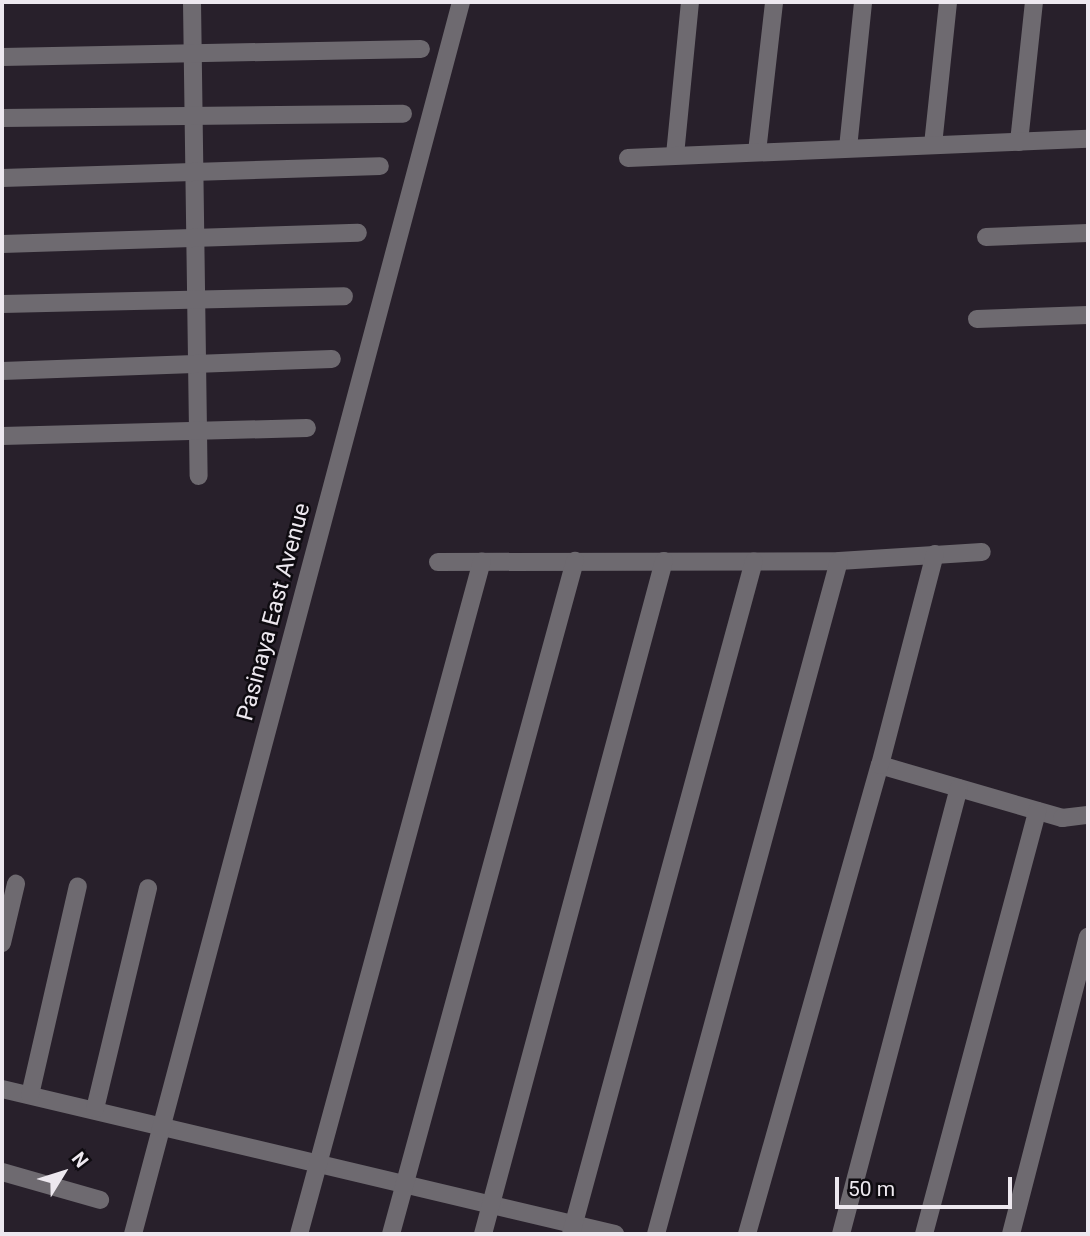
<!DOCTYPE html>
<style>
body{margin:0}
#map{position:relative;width:1090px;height:1236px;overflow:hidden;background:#28202b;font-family:Roboto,sans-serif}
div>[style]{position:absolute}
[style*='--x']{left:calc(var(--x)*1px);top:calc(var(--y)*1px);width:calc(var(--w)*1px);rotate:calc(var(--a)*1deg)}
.minor>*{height:18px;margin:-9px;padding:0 9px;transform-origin:9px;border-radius:9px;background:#6e6a70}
span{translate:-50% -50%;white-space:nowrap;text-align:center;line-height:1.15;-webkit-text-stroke:5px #0e0b10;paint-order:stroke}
.street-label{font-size:23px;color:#ede8ef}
.frame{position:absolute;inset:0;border:4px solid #ede8ef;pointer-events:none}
.north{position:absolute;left:28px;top:1138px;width:70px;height:70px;-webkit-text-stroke:5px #0e0b10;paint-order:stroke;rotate:52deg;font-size:19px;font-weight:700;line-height:28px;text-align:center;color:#ede8ef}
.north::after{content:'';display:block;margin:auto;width:24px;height:32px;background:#ede8ef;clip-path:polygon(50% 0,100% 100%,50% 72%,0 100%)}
.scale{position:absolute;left:835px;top:1177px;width:177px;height:32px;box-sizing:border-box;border:4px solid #ede8ef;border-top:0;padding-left:9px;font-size:21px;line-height:24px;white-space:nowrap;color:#ede8ef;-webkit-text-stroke:5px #0e0b10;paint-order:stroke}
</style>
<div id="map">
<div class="minor">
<i style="--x:192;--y:2;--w:474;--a:89.2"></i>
<i style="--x:2;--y:57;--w:419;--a:-1.1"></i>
<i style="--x:2;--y:118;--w:401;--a:-0.6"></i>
<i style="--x:1019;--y:142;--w:141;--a:-83.9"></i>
<i style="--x:933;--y:145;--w:144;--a:-84"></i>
<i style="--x:848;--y:148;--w:147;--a:-84.1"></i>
<i style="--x:757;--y:152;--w:151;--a:-83.5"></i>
<i style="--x:675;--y:155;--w:154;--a:-84.4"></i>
<i style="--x:628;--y:158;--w:460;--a:-2.4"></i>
<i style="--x:2;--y:178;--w:378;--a:-1.8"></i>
<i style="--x:986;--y:237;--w:102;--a:-2.2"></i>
<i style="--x:2;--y:244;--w:356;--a:-1.8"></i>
<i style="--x:2;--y:304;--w:342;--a:-1.3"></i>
<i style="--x:977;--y:319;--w:111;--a:-2.1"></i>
<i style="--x:2;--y:371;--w:330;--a:-2.1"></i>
<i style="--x:2;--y:436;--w:305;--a:-1.5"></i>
<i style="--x:438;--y:562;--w:401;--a:-0.1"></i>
<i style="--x:839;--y:561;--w:143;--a:-3.6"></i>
<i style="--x:880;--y:765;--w:190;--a:16.2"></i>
<i style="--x:1062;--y:818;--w:26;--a:-7"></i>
<i style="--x:2;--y:943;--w:61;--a:-76.7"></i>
<i style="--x:2;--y:1089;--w:630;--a:13.31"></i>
<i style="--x:30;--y:1095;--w:214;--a:-77.1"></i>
<i style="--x:95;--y:1109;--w:227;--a:-76.5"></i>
<i style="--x:2;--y:1172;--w:102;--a:15.9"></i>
<i style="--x:133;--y:1234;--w:1275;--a:-75.09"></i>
<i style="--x:299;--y:1234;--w:697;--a:-74.79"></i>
<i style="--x:391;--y:1234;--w:698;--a:-74.71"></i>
<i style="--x:483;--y:1234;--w:697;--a:-74.95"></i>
<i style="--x:571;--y:1234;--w:697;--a:-74.79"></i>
<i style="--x:656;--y:1234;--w:697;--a:-74.79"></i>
<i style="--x:747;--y:1234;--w:487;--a:-74.2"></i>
<i style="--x:880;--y:765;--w:218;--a:-75.4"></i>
<i style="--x:841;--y:1234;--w:461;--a:-75.2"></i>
<i style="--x:924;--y:1234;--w:438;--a:-75"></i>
<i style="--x:1011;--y:1234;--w:307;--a:-75.5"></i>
</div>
<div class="street-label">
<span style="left:274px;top:612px;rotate:-75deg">Pasinaya East Avenue</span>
</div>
<div class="frame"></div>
<div class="north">N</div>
<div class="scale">50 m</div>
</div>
